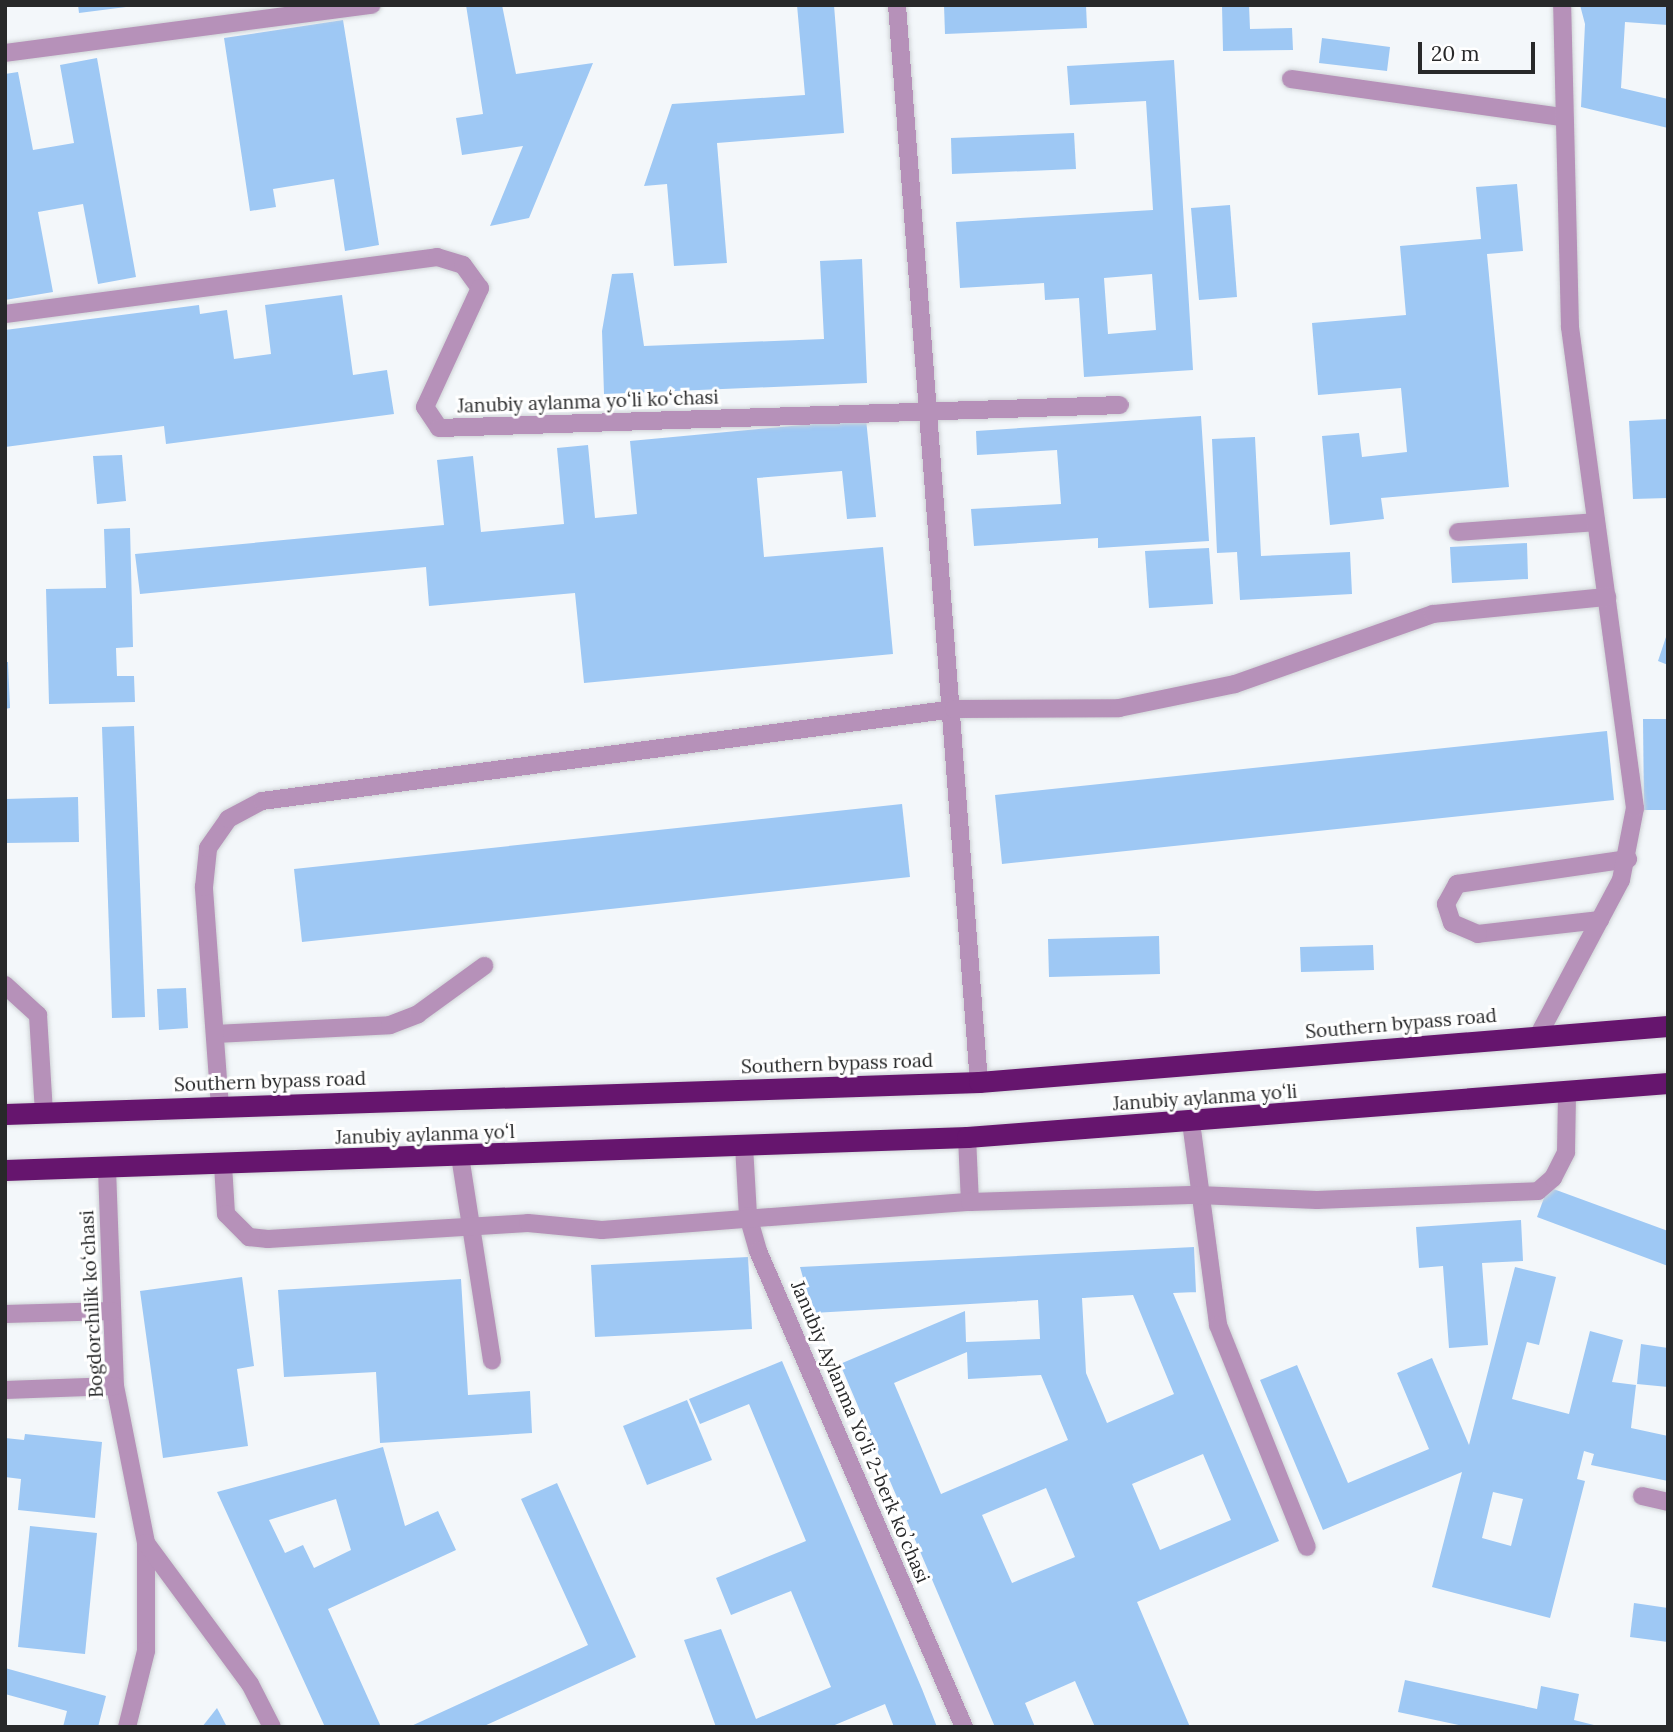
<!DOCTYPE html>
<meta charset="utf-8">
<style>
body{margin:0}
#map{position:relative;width:1673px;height:1732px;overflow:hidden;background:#f3f7fa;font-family:Lora,serif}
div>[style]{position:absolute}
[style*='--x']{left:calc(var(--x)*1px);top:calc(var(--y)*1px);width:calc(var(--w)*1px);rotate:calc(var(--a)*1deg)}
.building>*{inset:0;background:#9ec8f4}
.roads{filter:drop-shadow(0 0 2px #ced2d5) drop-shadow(0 0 2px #ced2d5)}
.minor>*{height:18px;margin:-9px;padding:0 9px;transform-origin:9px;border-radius:9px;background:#b691b9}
.highway>*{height:21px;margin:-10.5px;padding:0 10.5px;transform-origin:10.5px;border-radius:10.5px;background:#66156e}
span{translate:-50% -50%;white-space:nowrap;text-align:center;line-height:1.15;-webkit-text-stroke:6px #fff;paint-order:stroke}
.street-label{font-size:19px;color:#28292a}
.frame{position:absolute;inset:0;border:7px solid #28292a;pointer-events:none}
.scale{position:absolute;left:1418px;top:42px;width:117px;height:32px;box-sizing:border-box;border:4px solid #28292a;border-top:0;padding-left:9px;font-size:21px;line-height:24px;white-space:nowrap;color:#28292a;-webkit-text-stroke:5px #fff;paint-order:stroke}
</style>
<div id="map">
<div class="building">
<i style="clip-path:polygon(78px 5px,126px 5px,126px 7px,79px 13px)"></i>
<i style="clip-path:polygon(466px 5px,502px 5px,516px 74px,593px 63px,529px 218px,490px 226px,523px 146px,462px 155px,456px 118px,483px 114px)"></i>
<i style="clip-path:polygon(797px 5px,834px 5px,844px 133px,717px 143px,727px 263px,674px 266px,667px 184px,644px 186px,672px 104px,805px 95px)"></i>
<i style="clip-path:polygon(944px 5px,1086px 5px,1087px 28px,945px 34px)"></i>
<i style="clip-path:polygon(1222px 5px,1249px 5px,1250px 29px,1292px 28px,1293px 50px,1223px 51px)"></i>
<i style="clip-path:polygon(1580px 5px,1668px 5px,1668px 25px,1625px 22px,1621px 88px,1668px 99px,1668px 128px,1581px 107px,1585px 24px)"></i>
<i style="clip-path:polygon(343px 20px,379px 245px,345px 251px,334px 179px,273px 189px,276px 207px,250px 211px,224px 38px)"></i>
<i style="clip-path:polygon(1322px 38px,1390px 47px,1387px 71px,1319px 63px)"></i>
<i style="clip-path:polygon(97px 58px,136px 277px,98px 284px,83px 204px,38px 212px,53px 292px,5px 300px,5px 74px,18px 72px,33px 150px,74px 143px,60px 65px)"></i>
<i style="clip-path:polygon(evenodd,1174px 60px,1193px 370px,1084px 377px,1079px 298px,1045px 300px,1044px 283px,960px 288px,956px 222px,1153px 210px,1146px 101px,1070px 105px,1067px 66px,1174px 60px,1152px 274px,1156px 330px,1108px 334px,1104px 278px,1152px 274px)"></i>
<i style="clip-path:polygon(1074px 133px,1076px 169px,952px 174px,951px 138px)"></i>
<i style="clip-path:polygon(1517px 184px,1523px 251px,1487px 254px,1509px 487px,1381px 498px,1384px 519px,1330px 525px,1322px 436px,1359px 433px,1362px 457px,1407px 452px,1401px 388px,1318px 395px,1312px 323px,1406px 315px,1400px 246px,1481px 239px,1476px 187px)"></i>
<i style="clip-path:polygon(1230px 205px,1237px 297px,1199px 300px,1191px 208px)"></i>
<i style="clip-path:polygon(862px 259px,867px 383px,604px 394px,602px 331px,612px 274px,633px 273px,644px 346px,824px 339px,820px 261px)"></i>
<i style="clip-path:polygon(342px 295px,353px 375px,387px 370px,394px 414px,166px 444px,164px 426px,5px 447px,5px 330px,199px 305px,200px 314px,227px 310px,234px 359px,271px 354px,265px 305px)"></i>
<i style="clip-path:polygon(1201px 416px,1209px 541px,1098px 548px,1098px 538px,974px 546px,971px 509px,1061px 504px,1057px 450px,977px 455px,976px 431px)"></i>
<i style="clip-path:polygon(866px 419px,876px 517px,847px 519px,842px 471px,757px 478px,764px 557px,883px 547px,893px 654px,584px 683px,575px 593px,429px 606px,426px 567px,140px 594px,135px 554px,444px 525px,437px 460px,473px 456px,481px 532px,564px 524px,557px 448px,588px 445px,595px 518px,637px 514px,630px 441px)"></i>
<i style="clip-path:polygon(1668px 419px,1668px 498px,1633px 499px,1629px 421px)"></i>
<i style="clip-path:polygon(1255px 437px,1261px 556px,1350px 552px,1352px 594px,1240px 600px,1237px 552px,1217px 553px,1212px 439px)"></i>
<i style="clip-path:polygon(122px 455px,126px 501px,97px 504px,93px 456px)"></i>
<i style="clip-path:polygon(130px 528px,133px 647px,116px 648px,117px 676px,134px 676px,135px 702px,49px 704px,46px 589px,106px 588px,104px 529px)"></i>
<i style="clip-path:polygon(1527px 543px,1528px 579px,1452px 583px,1450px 547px)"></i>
<i style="clip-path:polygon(1209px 548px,1213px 604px,1149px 608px,1145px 551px)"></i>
<i style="clip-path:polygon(1667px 634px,1668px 634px,1668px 665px,1658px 661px)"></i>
<i style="clip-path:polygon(5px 662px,8px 662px,10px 708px,5px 709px)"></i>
<i style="clip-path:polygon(1643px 719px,1668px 719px,1668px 810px,1644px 810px)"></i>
<i style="clip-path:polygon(134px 726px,145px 1017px,112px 1018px,102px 727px)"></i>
<i style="clip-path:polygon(1607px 731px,1614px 800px,1002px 864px,995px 795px)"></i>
<i style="clip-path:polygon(78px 797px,79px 842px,5px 843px,5px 799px)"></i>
<i style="clip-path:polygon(902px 804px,910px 877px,302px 942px,294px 869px)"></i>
<i style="clip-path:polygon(1159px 936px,1160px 974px,1049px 977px,1048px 939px)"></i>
<i style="clip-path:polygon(1373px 945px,1374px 970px,1301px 972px,1300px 947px)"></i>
<i style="clip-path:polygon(186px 988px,188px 1028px,159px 1030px,157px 989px)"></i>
<i style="clip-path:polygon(1548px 1187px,1668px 1231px,1668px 1266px,1537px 1217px)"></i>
<i style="clip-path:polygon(1521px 1220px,1523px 1261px,1482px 1263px,1488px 1345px,1449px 1348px,1443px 1266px,1419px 1268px,1416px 1227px)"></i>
<i style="clip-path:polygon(evenodd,1194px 1247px,1196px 1292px,1173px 1293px,1279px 1541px,1137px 1602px,1190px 1727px,1095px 1727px,1075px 1681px,1025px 1703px,1035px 1727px,995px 1727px,840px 1364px,965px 1311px,966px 1342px,1040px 1339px,1038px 1300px,813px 1313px,800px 1267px,1194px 1247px,1133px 1295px,1174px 1394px,1107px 1423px,1086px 1373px,1082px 1298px,1133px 1295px,1194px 1247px,967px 1352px,968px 1379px,1041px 1375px,1068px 1440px,941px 1494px,894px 1383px,967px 1352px,1194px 1247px,1203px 1454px,1231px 1520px,1160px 1550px,1132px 1484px,1203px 1454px,1194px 1247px,1046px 1488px,1075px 1557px,1012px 1583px,982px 1515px,1046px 1488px)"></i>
<i style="clip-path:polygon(748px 1257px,752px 1329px,595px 1337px,591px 1265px)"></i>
<i style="clip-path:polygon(evenodd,1515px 1267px,1556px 1277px,1539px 1345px,1527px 1342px,1512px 1399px,1569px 1414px,1590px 1331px,1623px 1340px,1612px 1382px,1636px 1385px,1631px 1428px,1668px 1436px,1668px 1481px,1591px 1465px,1594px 1454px,1584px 1451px,1577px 1479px,1585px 1481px,1550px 1618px,1432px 1587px,1462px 1472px,1323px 1530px,1260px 1380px,1297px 1365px,1348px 1483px,1429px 1449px,1397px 1373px,1432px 1358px,1469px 1445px,1515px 1267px,1493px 1492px,1523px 1499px,1511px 1546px,1482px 1538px,1493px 1492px)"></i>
<i style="clip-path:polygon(242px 1277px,254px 1366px,237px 1369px,248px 1446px,163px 1458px,140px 1291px)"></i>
<i style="clip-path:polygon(461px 1279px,468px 1395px,530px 1391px,532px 1433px,380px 1443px,376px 1372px,284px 1377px,278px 1290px)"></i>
<i style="clip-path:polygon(1641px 1344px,1668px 1348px,1668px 1387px,1637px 1384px)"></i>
<i style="clip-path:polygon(782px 1361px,922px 1689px,937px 1727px,894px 1727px,885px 1704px,830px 1727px,716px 1727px,684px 1640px,721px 1629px,756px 1719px,831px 1687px,791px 1591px,731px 1615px,716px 1578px,806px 1541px,749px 1404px,700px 1424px,689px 1399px)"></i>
<i style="clip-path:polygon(687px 1400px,712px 1460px,647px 1485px,623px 1426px)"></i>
<i style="clip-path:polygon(25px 1434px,102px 1442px,95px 1518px,18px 1510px,21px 1479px,5px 1477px,5px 1438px,24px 1440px)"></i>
<i style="clip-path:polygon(evenodd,383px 1447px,405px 1526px,438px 1511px,456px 1550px,328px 1609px,381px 1727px,325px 1727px,217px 1492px,383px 1447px,336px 1499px,351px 1550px,314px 1568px,303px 1545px,285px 1553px,269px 1520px,336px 1499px)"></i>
<i style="clip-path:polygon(557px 1483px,636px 1657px,482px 1727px,409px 1727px,588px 1645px,521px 1499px)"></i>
<i style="clip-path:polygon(30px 1526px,97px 1533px,85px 1654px,18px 1647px)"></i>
<i style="clip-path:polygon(1634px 1603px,1668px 1608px,1668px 1642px,1630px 1637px)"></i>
<i style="clip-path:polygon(5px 1668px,106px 1696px,98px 1727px,63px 1727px,67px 1711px,5px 1694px)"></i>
<i style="clip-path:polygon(1405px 1680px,1537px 1709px,1541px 1686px,1579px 1694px,1574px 1720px,1602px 1727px,1468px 1727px,1398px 1712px)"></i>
<i style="clip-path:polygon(217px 1708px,227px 1727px,202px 1727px)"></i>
</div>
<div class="roads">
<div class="minor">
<i style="--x:897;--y:5;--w:1080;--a:85.65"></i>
<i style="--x:5;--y:53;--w:370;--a:-7.5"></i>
<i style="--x:1291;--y:79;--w:275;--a:8"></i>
<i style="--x:5;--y:314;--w:436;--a:-7.5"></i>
<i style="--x:437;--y:257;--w:27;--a:17"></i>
<i style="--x:463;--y:265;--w:29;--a:54"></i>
<i style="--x:480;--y:288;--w:131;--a:114.8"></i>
<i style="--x:425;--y:407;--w:25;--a:56"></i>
<i style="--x:439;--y:428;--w:681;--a:-1.93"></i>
<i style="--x:1458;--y:532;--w:138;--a:-4.1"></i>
<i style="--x:1600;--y:920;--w:123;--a:173.5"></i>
<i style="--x:1478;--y:934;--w:28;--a:-157"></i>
<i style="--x:1452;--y:923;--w:20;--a:-108"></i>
<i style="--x:1446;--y:904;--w:23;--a:-61"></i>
<i style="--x:1457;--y:884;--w:173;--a:-8.3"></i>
<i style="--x:5;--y:985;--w:45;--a:42.3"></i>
<i style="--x:38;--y:1015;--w:97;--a:86.5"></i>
<i style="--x:215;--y:1034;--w:175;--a:-2.9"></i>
<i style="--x:390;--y:1025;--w:30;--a:-21"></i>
<i style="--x:418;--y:1014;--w:82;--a:-36"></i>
<i style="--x:1538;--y:1036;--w:177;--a:-62"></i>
<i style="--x:1621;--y:880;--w:73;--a:-79"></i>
<i style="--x:1635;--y:808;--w:485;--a:-97.7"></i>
<i style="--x:1570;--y:327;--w:322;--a:-91.4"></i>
<i style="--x:220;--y:1107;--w:221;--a:-94.2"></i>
<i style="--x:204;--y:887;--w:39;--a:-84"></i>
<i style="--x:208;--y:848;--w:35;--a:-55"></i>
<i style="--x:228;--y:819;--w:38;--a:-28"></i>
<i style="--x:262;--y:801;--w:698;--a:-7.57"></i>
<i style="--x:954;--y:709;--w:165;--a:-0.3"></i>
<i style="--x:1119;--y:708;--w:118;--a:-11.7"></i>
<i style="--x:1235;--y:684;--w:210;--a:-19.5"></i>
<i style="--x:1433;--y:614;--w:175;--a:-5.6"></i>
<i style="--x:1191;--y:1122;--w:205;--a:82.4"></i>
<i style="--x:1218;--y:1325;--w:239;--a:68.2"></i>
<i style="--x:967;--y:1137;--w:65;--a:87.4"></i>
<i style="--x:744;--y:1146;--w:70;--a:86.7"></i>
<i style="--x:748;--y:1216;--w:36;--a:74"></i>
<i style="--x:758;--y:1251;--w:519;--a:66.6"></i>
<i style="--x:460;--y:1156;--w:207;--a:81.1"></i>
<i style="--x:223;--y:1165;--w:49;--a:86.5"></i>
<i style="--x:226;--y:1214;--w:33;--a:45"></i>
<i style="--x:249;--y:1237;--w:19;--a:6"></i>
<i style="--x:268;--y:1239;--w:260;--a:-3.5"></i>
<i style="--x:528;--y:1223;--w:74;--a:5.4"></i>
<i style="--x:602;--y:1230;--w:369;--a:-4.4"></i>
<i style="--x:970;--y:1202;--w:228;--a:-1.8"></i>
<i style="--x:1198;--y:1195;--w:119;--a:2.4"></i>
<i style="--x:1317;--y:1200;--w:221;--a:-2.3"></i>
<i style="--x:1538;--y:1191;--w:20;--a:-41"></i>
<i style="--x:1553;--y:1178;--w:29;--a:-63"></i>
<i style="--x:1566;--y:1152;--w:60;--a:-89"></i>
<i style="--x:107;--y:1169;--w:217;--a:87.9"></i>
<i style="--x:115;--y:1386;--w:160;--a:78.8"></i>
<i style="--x:146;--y:1543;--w:108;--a:90"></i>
<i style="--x:146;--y:1651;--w:78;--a:104"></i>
<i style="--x:5;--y:1314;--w:107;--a:-1.6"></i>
<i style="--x:5;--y:1390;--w:110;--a:-2.1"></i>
<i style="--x:1642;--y:1496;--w:27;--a:13"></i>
<i style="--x:146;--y:1543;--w:175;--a:53.6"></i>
<i style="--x:250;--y:1684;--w:48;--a:62.9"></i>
</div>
<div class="highway">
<i style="--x:5;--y:1114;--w:975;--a:-1.88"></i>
<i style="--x:979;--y:1082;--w:691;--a:-4.65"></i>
<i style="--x:5;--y:1170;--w:963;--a:-1.96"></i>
<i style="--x:967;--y:1137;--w:703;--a:-4.4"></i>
</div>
</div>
<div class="street-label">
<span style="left:588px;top:402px;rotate:-2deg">Janubiy aylanma yoʻli koʻchasi</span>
<span style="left:1401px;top:1024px;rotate:-5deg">Southern bypass road</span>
<span style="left:837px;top:1064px;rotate:-2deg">Southern bypass road</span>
<span style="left:270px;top:1082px;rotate:-2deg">Southern bypass road</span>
<span style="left:1205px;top:1098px;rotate:-4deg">Janubiy aylanma yoʻli</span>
<span style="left:425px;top:1135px;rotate:-2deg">Janubiy aylanma yoʻl</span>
<span style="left:92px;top:1304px;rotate:-93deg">Bogdorchilik koʻchasi</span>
<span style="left:860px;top:1432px;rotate:67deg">Janubiy Аylanma Yo'li 2-berk koʼchasi</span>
</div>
<div class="frame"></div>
<div class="scale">20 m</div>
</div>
